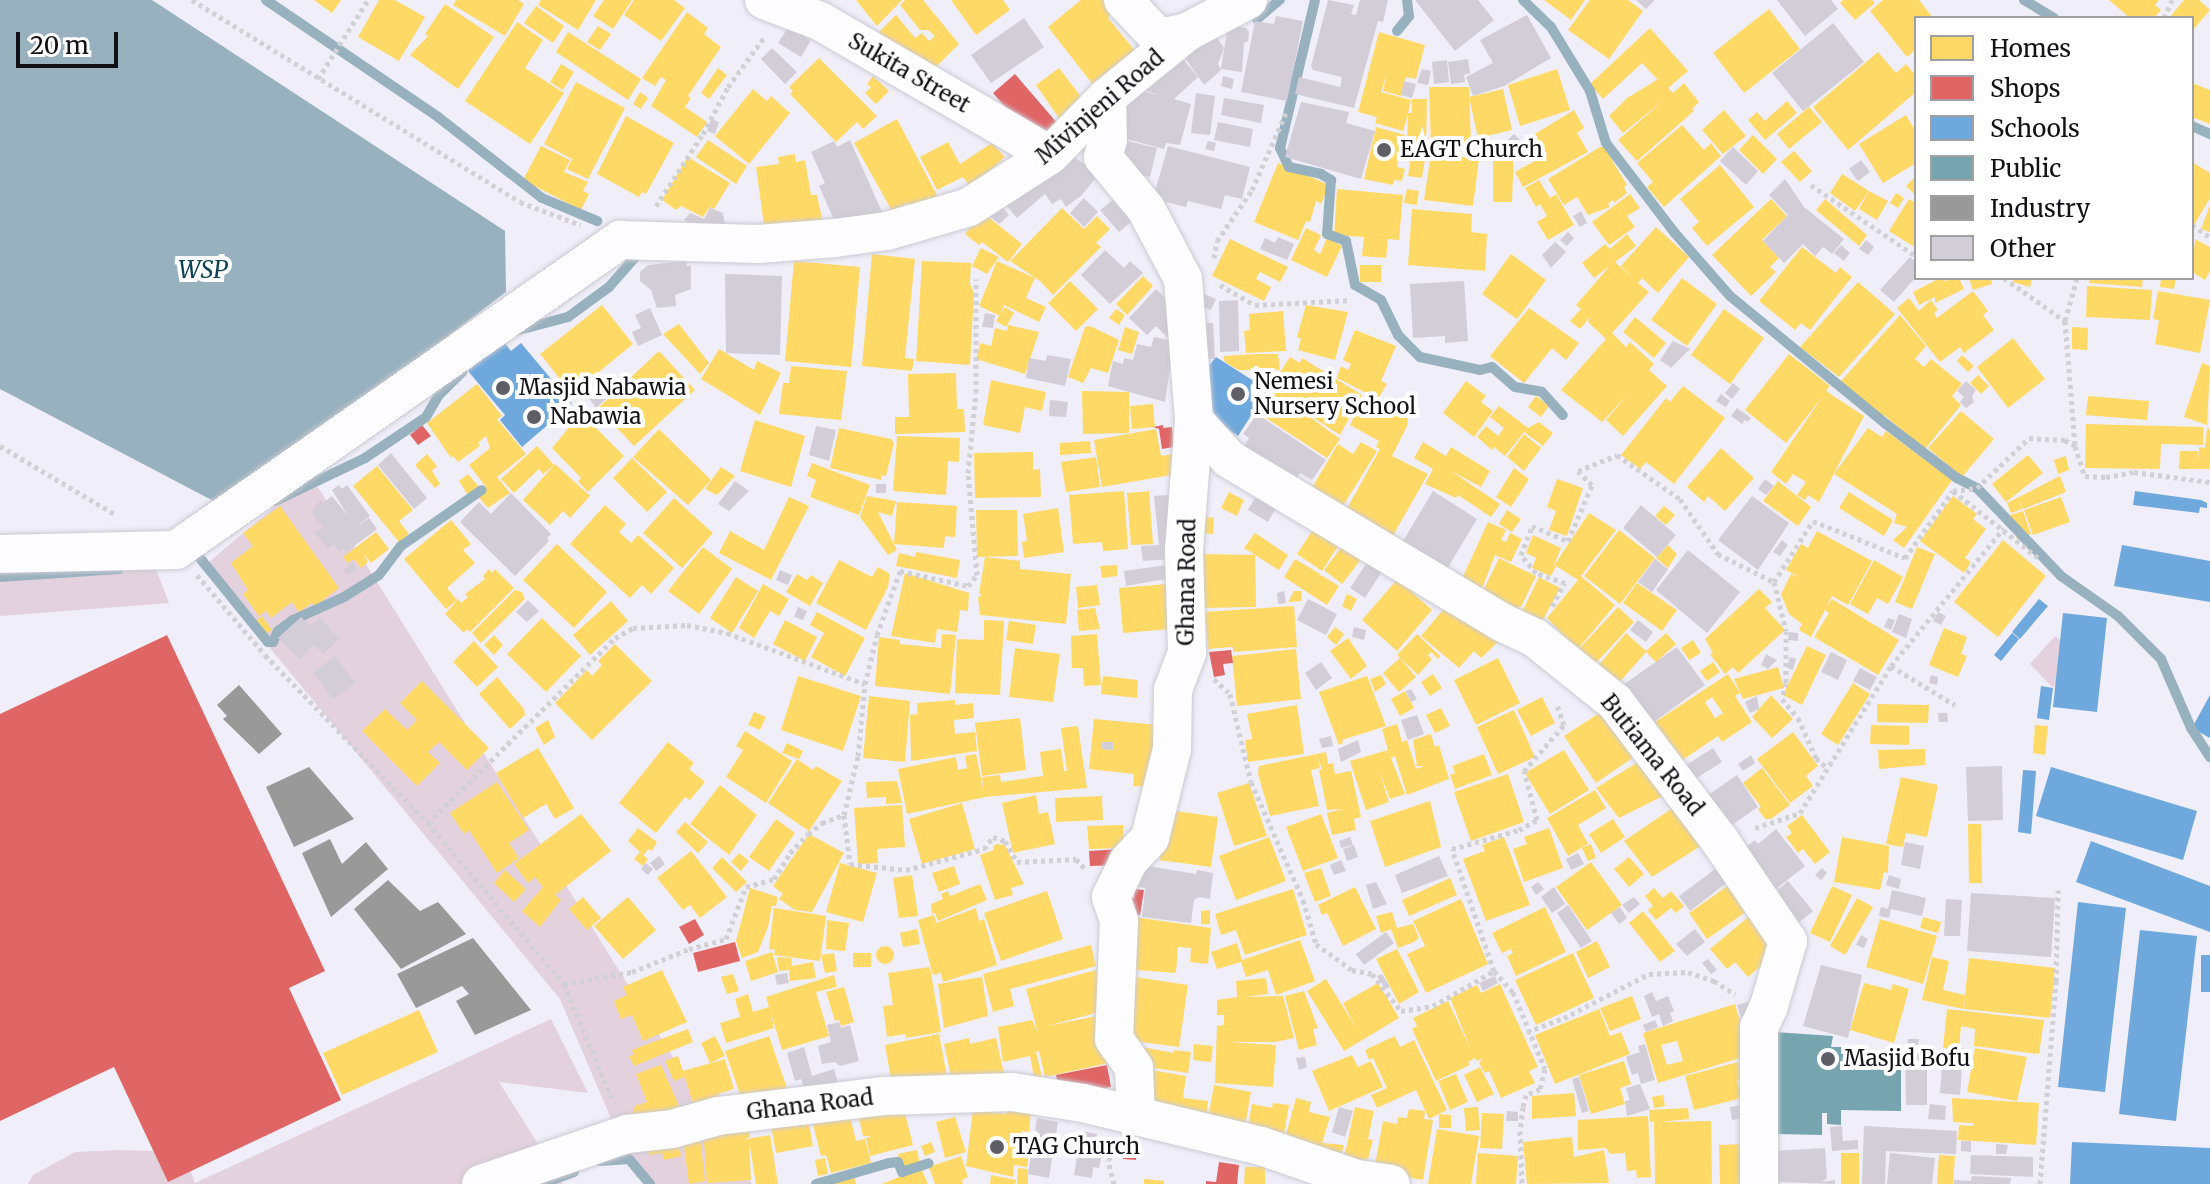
<!DOCTYPE html>
<style>
body{margin:0}
#map{position:relative;width:2210px;height:1184px;overflow:hidden;background:#efeef9;font-family:Merriweather,serif}
div>[style]{position:absolute}
[style*='--x']{left:calc(var(--x)*1px);top:calc(var(--y)*1px);width:calc(var(--w)*1px);rotate:calc(var(--a)*1deg)}
.green>*{inset:0;background:#e3d1dd}
.water>*{inset:0;background:#98b1be}
.homes>*{inset:0;background:#ffd966}
.round{border-radius:50%}
.shops>*{inset:0;background:#e06666}
.schools>*{inset:0;background:#6fa8dc}
.public>*{inset:0;background:#76a5af}
.industry>*{inset:0;background:#999}
.stream>*{height:10px;margin:-5px;padding:0 5px;transform-origin:5px;border-radius:5px;background:#98b1be}
.building>*{inset:0;background:#d2cdd7}
.path>*{height:5px;margin-top:-2.5px;transform-origin:0;background:repeating-linear-gradient(90deg,#d1d0d4 0 4px,transparent 0 8px)}
.roads{filter:drop-shadow(0 0 2px #cbcad3) drop-shadow(0 0 2px #cbcad3)}
.minor>*{height:38px;margin:-19px;padding:0 19px;transform-origin:19px;border-radius:19px;background:#fdfcfe}
.dots>*{width:22px;height:22px;translate:-50% -50%;box-sizing:border-box;border:4px solid #fff;border-radius:50%}
span{translate:-50% -50%;white-space:nowrap;text-align:center;line-height:1.15;-webkit-text-stroke:8px #fff;paint-order:stroke}
.street-label{font-size:22px;color:#121118}
.poi-label{font-size:22px;color:#121118}
.left{translate:0 -50%;text-align:left}
.water-label{font-size:24px;color:#0d4354;font-style:italic}
.legend{position:absolute;left:1914px;top:16px;width:280px;height:264px;box-sizing:border-box;background:#fff;border:2px solid #a0a0a3;margin:0;padding:10px 14px;list-style:none;font-size:24px;color:#121118}
.legend li{display:flex;align-items:center;gap:16px;height:40px}
.legend b{width:40px;border:2px solid #a0a0a3}
.scale{position:absolute;left:16px;top:32px;width:102px;height:36px;box-sizing:border-box;border:4px solid #121118;border-top:0;padding-left:10px;font-size:24px;line-height:28px;white-space:nowrap;color:#121118;-webkit-text-stroke:6px #fff;paint-order:stroke}
</style>
<div id="map">
<div class="green">
<i style="clip-path:polygon(311px 476px,752px 1184px,644px 1184px,635px 1175px,560px 999px,203px 567px)"></i>
<i style="clip-path:polygon(154px 564px,169px 603px,0 616px,0 581px)"></i>
<i style="clip-path:polygon(2055px 636px,2076px 651px,2053px 688px,2030px 664px)"></i>
<i style="clip-path:polygon(551px 1019px,588px 1093px,499px 1082px,563px 1184px,28px 1184px,33px 1175px,75px 1152px,119px 1150px,183px 1152px,195px 1183px)"></i>
</div>
<div class="water">
<i style="clip-path:polygon(0 0,152px 0,505px 231px,506px 292px,225px 507px,0 389px)"></i>
</div>
<div class="homes">
<i style="clip-path:polygon(314px 0,341px 0,332px 13px)"></i>
<i style="clip-path:polygon(379px 0,395px 0,425px 17px,399px 61px,358px 37px)"></i>
<i style="clip-path:polygon(456px 0,518px 0,524px 4px,505px 36px,453px 5px)"></i>
<i style="clip-path:polygon(541px 0,596px 0,578px 30px,538px 5px)"></i>
<i style="clip-path:polygon(604px 0,632px 0,613px 29px,593px 16px)"></i>
<i style="clip-path:polygon(634px 0,674px 0,685px 8px,661px 41px,624px 15px)"></i>
<i style="clip-path:polygon(856px 0,902px 0,877px 26px)"></i>
<i style="clip-path:polygon(905px 0,923px 0,959px 44px,925px 78px,867px 44px,896px 15px,915px 38px,922px 33px,929px 41px,935px 36px,928px 30px,920px 30px,900px 5px)"></i>
<i style="clip-path:polygon(951px 0,1003px 0,1010px 10px,976px 35px)"></i>
<i style="clip-path:polygon(1081px 0,1105px 0,1114px 12px,1108px 18px,1136px 52px,1094px 86px,1048px 27px)"></i>
<i style="clip-path:polygon(1544px 0,1585px 0,1571px 20px)"></i>
<i style="clip-path:polygon(1590px 0,1628px 0,1643px 11px,1609px 59px,1568px 30px)"></i>
<i style="clip-path:polygon(1843px 0,1872px 0,1875px 3px,1855px 20px,1840px 3px)"></i>
<i style="clip-path:polygon(1883px 0,1919px 0,1933px 18px,1916px 18px,1916px 49px,1907px 57px,1870px 11px)"></i>
<i style="clip-path:polygon(2109px 0,2159px 0,2155px 5px,2161px 10px,2154px 18px,2130px 18px)"></i>
<i style="clip-path:polygon(2184px 0,2199px 0,2210px 10px,2192px 31px,2192px 18px,2169px 18px)"></i>
<i style="clip-path:polygon(445px 4px,494px 37px,458px 89px,410px 55px,428px 36px,425px 34px)"></i>
<i style="clip-path:polygon(536px 6px,564px 26px,553px 43px,524px 23px)"></i>
<i style="clip-path:polygon(1769px 9px,1800px 49px,1744px 93px,1713px 53px)"></i>
<i style="clip-path:polygon(687px 12px,708px 28px,704px 34px,721px 47px,688px 96px,668px 83px,691px 98px,685px 107px,707px 122px,697px 137px,651px 106px,666px 80px,661px 77px,655px 86px,642px 78px)"></i>
<i style="clip-path:polygon(517px 22px,543px 40px,525px 68px,564px 93px,530px 144px,465px 101px)"></i>
<i style="clip-path:polygon(598px 26px,611px 34px,600px 50px,587px 42px)"></i>
<i style="clip-path:polygon(1650px 28px,1688px 71px,1668px 88px,1673px 93px,1684px 83px,1699px 102px,1692px 109px,1694px 111px,1637px 161px,1618px 140px,1665px 99px,1623px 133px,1609px 116px,1627px 98px,1660px 78px,1657px 79px,1642px 63px,1603px 99px,1590px 84px)"></i>
<i style="clip-path:polygon(568px 32px,641px 79px,628px 100px,556px 52px)"></i>
<i style="clip-path:polygon(1379px 32px,1425px 45px,1416px 79px,1406px 77px,1401px 96px,1383px 91px,1387px 72px,1381px 92px,1411px 100px,1408px 113px,1412px 113px,1412px 99px,1427px 99px,1426px 149px,1407px 149px,1408px 114px,1403px 131px,1375px 123px,1377px 117px,1358px 112px)"></i>
<i style="clip-path:polygon(1878px 52px,1896px 73px,1906px 64px,1916px 76px,1916px 92px,1848px 150px,1813px 107px)"></i>
<i style="clip-path:polygon(819px 58px,877px 116px,863px 129px,857px 122px,836px 142px,790px 94px,793px 91px,789px 87px)"></i>
<i style="clip-path:polygon(561px 64px,574px 72px,563px 90px,550px 82px)"></i>
<i style="clip-path:polygon(718px 68px,727px 75px,709px 99px,701px 93px)"></i>
<i style="clip-path:polygon(1059px 68px,1088px 106px,1064px 125px,1036px 85px)"></i>
<i style="clip-path:polygon(1557px 69px,1570px 110px,1520px 126px,1508px 85px)"></i>
<i style="clip-path:polygon(873px 76px,889px 91px,876px 104px,865px 93px,871px 87px,867px 84px)"></i>
<i style="clip-path:polygon(576px 82px,625px 108px,588px 179px,567px 169px,572px 159px,544px 144px)"></i>
<i style="clip-path:polygon(2192px 83px,2210px 90px,2210px 124px,2192px 117px)"></i>
<i style="clip-path:polygon(1429px 87px,1469px 87px,1471px 142px,1446px 142px,1446px 148px,1431px 148px)"></i>
<i style="clip-path:polygon(753px 89px,767px 101px,771px 96px,790px 113px,749px 164px,715px 136px)"></i>
<i style="clip-path:polygon(1503px 89px,1512px 130px,1478px 138px,1469px 97px)"></i>
<i style="clip-path:polygon(640px 92px,648px 98px,641px 109px,633px 104px)"></i>
<i style="clip-path:polygon(1787px 101px,1797px 113px,1765px 140px,1748px 120px,1757px 112px,1765px 121px)"></i>
<i style="clip-path:polygon(1809px 107px,1822px 122px,1789px 149px,1777px 134px)"></i>
<i style="clip-path:polygon(1574px 110px,1584px 128px,1577px 133px,1588px 152px,1523px 187px,1515px 172px,1547px 154px,1535px 134px)"></i>
<i style="clip-path:polygon(1724px 110px,1746px 136px,1723px 154px,1702px 130px)"></i>
<i style="clip-path:polygon(1906px 115px,1916px 132px,1916px 163px,1883px 183px,1859px 144px)"></i>
<i style="clip-path:polygon(626px 116px,674px 143px,646px 194px,642px 192px,639px 197px,597px 174px)"></i>
<i style="clip-path:polygon(897px 119px,940px 201px,914px 215px,907px 203px,892px 211px,854px 143px)"></i>
<i style="clip-path:polygon(1682px 125px,1704px 150px,1711px 143px,1721px 156px,1664px 207px,1647px 187px,1653px 182px,1637px 163px)"></i>
<i style="clip-path:polygon(1376px 127px,1405px 135px,1397px 167px,1405px 169px,1402px 181px,1394px 180px,1393px 185px,1364px 179px)"></i>
<i style="clip-path:polygon(1753px 135px,1777px 159px,1763px 174px,1739px 150px)"></i>
<i style="clip-path:polygon(708px 140px,747px 166px,736px 184px,696px 157px)"></i>
<i style="clip-path:polygon(948px 142px,960px 164px,992px 143px,1005px 157px,971px 188px,963px 177px,937px 190px,920px 157px)"></i>
<i style="clip-path:polygon(1483px 143px,1499px 143px,1499px 151px,1514px 151px,1512px 202px,1493px 202px,1493px 159px,1483px 158px)"></i>
<i style="clip-path:polygon(541px 146px,570px 160px,564px 172px,588px 182px,583px 191px,589px 194px,581px 210px,523px 180px)"></i>
<i style="clip-path:polygon(1600px 147px,1604px 147px,1627px 185px,1624px 187px,1627px 193px,1614px 203px,1613px 200px,1608px 204px,1610px 207px,1588px 215px,1577px 197px,1564px 205px,1548px 179px)"></i>
<i style="clip-path:polygon(1794px 151px,1812px 171px,1800px 182px,1781px 162px)"></i>
<i style="clip-path:polygon(1431px 153px,1479px 159px,1473px 206px,1424px 200px)"></i>
<i style="clip-path:polygon(795px 154px,796px 162px,805px 160px,811px 195px,817px 195px,823px 223px,765px 232px,756px 167px,779px 164px,778px 157px)"></i>
<i style="clip-path:polygon(688px 157px,730px 183px,714px 209px,710px 207px,703px 217px,681px 206px,676px 210px,662px 200px)"></i>
<i style="clip-path:polygon(1411px 157px,1425px 159px,1422px 178px,1408px 176px)"></i>
<i style="clip-path:polygon(2192px 162px,2210px 173px,2210px 198px,2194px 225px)"></i>
<i style="clip-path:polygon(1278px 163px,1329px 185px,1321px 204px,1316px 201px,1310px 222px,1306px 221px,1298px 240px,1254px 222px)"></i>
<i style="clip-path:polygon(1720px 165px,1754px 207px,1707px 246px,1692px 228px,1699px 222px,1680px 199px)"></i>
<i style="clip-path:polygon(1842px 174px,1869px 191px,1855px 211px,1830px 193px)"></i>
<i style="clip-path:polygon(1916px 176px,1916px 196px,1906px 186px)"></i>
<i style="clip-path:polygon(1539px 180px,1550px 198px,1556px 194px,1574px 225px,1548px 240px,1537px 222px,1547px 216px,1540px 204px,1536px 207px,1525px 188px)"></i>
<i style="clip-path:polygon(1337px 189px,1403px 195px,1399px 240px,1388px 239px,1386px 258px,1362px 256px,1364px 237px,1334px 235px)"></i>
<i style="clip-path:polygon(1407px 189px,1419px 191px,1417px 205px,1404px 203px)"></i>
<i style="clip-path:polygon(1869px 191px,1888px 201px,1877px 220px,1859px 209px)"></i>
<i style="clip-path:polygon(1896px 193px,1904px 198px,1898px 208px,1890px 203px)"></i>
<i style="clip-path:polygon(1630px 194px,1640px 208px,1627px 216px,1635px 227px,1609px 245px,1592px 222px)"></i>
<i style="clip-path:polygon(1771px 199px,1787px 216px,1762px 240px,1779px 258px,1770px 267px,1776px 272px,1751px 296px,1712px 255px)"></i>
<i style="clip-path:polygon(1825px 199px,1867px 235px,1859px 246px,1816px 210px)"></i>
<i style="clip-path:polygon(1909px 199px,1916px 203px,1916px 248px,1889px 231px)"></i>
<i style="clip-path:polygon(2210px 205px,2210px 232px,2201px 229px)"></i>
<i style="clip-path:polygon(1062px 208px,1084px 229px,1097px 216px,1110px 229px,1096px 243px,1101px 247px,1053px 295px,1040px 281px,1010px 261px)"></i>
<i style="clip-path:polygon(1412px 209px,1472px 214px,1471px 232px,1487px 234px,1485px 271px,1408px 265px)"></i>
<i style="clip-path:polygon(982px 212px,1022px 244px,1008px 262px,982px 242px,979px 245px,965px 234px)"></i>
<i style="clip-path:polygon(1656px 227px,1689px 257px,1658px 293px,1642px 278px,1638px 283px,1649px 292px,1612px 333px,1626px 347px,1630px 342px,1654px 364px,1649px 370px,1667px 386px,1623px 436px,1606px 420px,1629px 393px,1602px 422px,1561px 390px,1606px 339px,1588px 322px,1590px 317px,1580px 329px,1570px 321px,1581px 309px,1576px 305px,1614px 261px,1634px 279px,1621px 266px)"></i>
<i style="clip-path:polygon(1306px 228px,1321px 235px,1314px 250px,1320px 254px,1327px 238px,1342px 246px,1327px 277px,1291px 260px)"></i>
<i style="clip-path:polygon(1627px 234px,1636px 246px,1594px 278px,1582px 263px,1605px 244px,1610px 249px)"></i>
<i style="clip-path:polygon(1230px 239px,1288px 267px,1280px 282px,1260px 272px,1256px 279px,1271px 287px,1264px 301px,1212px 276px)"></i>
<i style="clip-path:polygon(2195px 239px,2210px 247px,2210px 271px,2205px 280px,2192px 272px)"></i>
<i style="clip-path:polygon(1802px 247px,1836px 273px,1840px 267px,1852px 277px,1810px 330px,1801px 323px,1795px 330px,1759px 301px)"></i>
<i style="clip-path:polygon(981px 248px,999px 257px,987px 274px,972px 266px)"></i>
<i style="clip-path:polygon(872px 254px,915px 259px,905px 358px,914px 359px,912px 371px,862px 366px)"></i>
<i style="clip-path:polygon(1511px 254px,1546px 280px,1517px 319px,1482px 294px)"></i>
<i style="clip-path:polygon(794px 261px,860px 267px,851px 367px,785px 361px)"></i>
<i style="clip-path:polygon(922px 261px,971px 263px,970px 284px,974px 293px,970px 365px,916px 361px)"></i>
<i style="clip-path:polygon(997px 261px,1035px 278px,1026px 298px,1046px 307px,1039px 322px,1004px 305px,1000px 316px,979px 306px)"></i>
<i style="clip-path:polygon(1360px 265px,1381px 265px,1381px 282px,1360px 282px)"></i>
<i style="clip-path:polygon(1143px 276px,1153px 286px,1127px 315px,1116px 304px)"></i>
<i style="clip-path:polygon(1682px 278px,1717px 304px,1687px 346px,1651px 320px)"></i>
<i style="clip-path:polygon(1940px 278px,1944px 281px,1959px 278px,1964px 289px,1935px 303px,1935px 297px,1919px 305px,1913px 292px)"></i>
<i style="clip-path:polygon(1969px 278px,1991px 278px,1992px 284px,1973px 290px)"></i>
<i style="clip-path:polygon(2014px 278px,2032px 278px,2030px 287px,2013px 282px)"></i>
<i style="clip-path:polygon(2090px 278px,2143px 278px,2142px 287px,2089px 283px)"></i>
<i style="clip-path:polygon(2161px 278px,2176px 278px,2174px 289px,2160px 287px)"></i>
<i style="clip-path:polygon(1070px 281px,1098px 309px,1076px 331px,1048px 303px)"></i>
<i style="clip-path:polygon(1858px 282px,1895px 314px,1839px 377px,1800px 347px)"></i>
<i style="clip-path:polygon(2087px 286px,2152px 290px,2150px 320px,2086px 317px)"></i>
<i style="clip-path:polygon(1973px 291px,1988px 311px,1983px 315px,1994px 330px,1964px 353px,1960px 347px,1940px 362px,1897px 308px,1909px 298px,1919px 311px,1931px 300px,1938px 310px,1934px 313px,1937px 318px)"></i>
<i style="clip-path:polygon(2158px 291px,2210px 300px,2200px 353px,2155px 344px,2159px 320px,2153px 319px)"></i>
<i style="clip-path:polygon(602px 305px,633px 344px,572px 394px,540px 354px)"></i>
<i style="clip-path:polygon(1306px 305px,1348px 312px,1335px 360px,1298px 350px,1301px 339px,1297px 337px)"></i>
<i style="clip-path:polygon(1005px 307px,1014px 313px,1006px 327px,996px 321px)"></i>
<i style="clip-path:polygon(1529px 308px,1579px 343px,1566px 360px,1552px 348px,1524px 383px,1490px 356px)"></i>
<i style="clip-path:polygon(1116px 309px,1125px 315px,1119px 325px,1109px 318px)"></i>
<i style="clip-path:polygon(1724px 309px,1764px 338px,1730px 384px,1691px 355px)"></i>
<i style="clip-path:polygon(1283px 311px,1286px 351px,1246px 353px,1244px 331px,1250px 330px,1249px 314px)"></i>
<i style="clip-path:polygon(1900px 315px,1926px 346px,1915px 359px,1924px 367px,1931px 359px,1962px 384px,1952px 396px,1961px 405px,1925px 449px,1884px 415px,1881px 418px,1841px 381px)"></i>
<i style="clip-path:polygon(1635px 317px,1666px 343px,1654px 358px,1623px 332px)"></i>
<i style="clip-path:polygon(679px 324px,709px 363px,700px 374px,663px 334px)"></i>
<i style="clip-path:polygon(1008px 325px,1039px 332px,1025px 374px,976px 359px,980px 343px,991px 346px,995px 328px,1007px 331px)"></i>
<i style="clip-path:polygon(1090px 326px,1119px 340px,1108px 373px,1091px 368px,1083px 383px,1068px 377px,1085px 327px)"></i>
<i style="clip-path:polygon(1125px 327px,1139px 332px,1132px 354px,1118px 350px)"></i>
<i style="clip-path:polygon(2072px 327px,2088px 328px,2087px 350px,2072px 349px)"></i>
<i style="clip-path:polygon(1355px 330px,1396px 346px,1381px 381px,1387px 384px,1378px 399px,1337px 378px,1341px 366px,1348px 370px,1351px 364px,1343px 360px)"></i>
<i style="clip-path:polygon(2013px 338px,2045px 379px,2008px 408px,1977px 367px)"></i>
<i style="clip-path:polygon(719px 349px,754px 370px,757px 361px,781px 373px,760px 415px,701px 379px)"></i>
<i style="clip-path:polygon(659px 351px,695px 390px,634px 446px,598px 408px)"></i>
<i style="clip-path:polygon(1258px 354px,1278px 354px,1280px 370px,1238px 370px,1225px 362px,1223px 356px)"></i>
<i style="clip-path:polygon(1789px 354px,1830px 386px,1826px 391px,1864px 416px,1819px 502px,1808px 495px,1805px 500px,1797px 495px,1806px 482px,1793px 474px,1786px 484px,1771px 472px,1823px 396px,1786px 443px,1745px 410px)"></i>
<i style="clip-path:polygon(1962px 355px,1974px 366px,1968px 372px,1957px 361px)"></i>
<i style="clip-path:polygon(1290px 357px,1300px 363px,1302px 358px,1362px 395px,1340px 435px,1292px 404px,1340px 439px,1327px 458px,1255px 411px)"></i>
<i style="clip-path:polygon(2202px 363px,2210px 366px,2207px 425px,2184px 417px)"></i>
<i style="clip-path:polygon(791px 366px,847px 371px,841px 420px,779px 414px,783px 383px,789px 383px)"></i>
<i style="clip-path:polygon(956px 373px,957px 409px,964px 409px,965px 432px,895px 434px,895px 417px,909px 417px,908px 374px)"></i>
<i style="clip-path:polygon(1978px 375px,1989px 386px,1981px 394px,1970px 383px)"></i>
<i style="clip-path:polygon(991px 380px,1046px 392px,1042px 411px,1025px 407px,1020px 433px,983px 425px)"></i>
<i style="clip-path:polygon(1466px 381px,1486px 396px,1481px 402px,1493px 411px,1474px 437px,1443px 413px)"></i>
<i style="clip-path:polygon(477px 384px,502px 416px,497px 419px,526px 454px,497px 477px,510px 493px,488px 508px,477px 495px,486px 487px,469px 465px,490px 448px,486px 436px,478px 443px,480px 446px,458px 462px,453px 456px,451px 458px,427px 423px)"></i>
<i style="clip-path:polygon(1683px 386px,1725px 418px,1674px 484px,1646px 462px,1640px 469px,1621px 455px,1666px 398px,1670px 402px)"></i>
<i style="clip-path:polygon(1082px 391px,1129px 392px,1129px 433px,1083px 434px)"></i>
<i style="clip-path:polygon(1536px 396px,1549px 406px,1541px 417px,1528px 407px)"></i>
<i style="clip-path:polygon(2088px 396px,2149px 401px,2147px 420px,2086px 415px)"></i>
<i style="clip-path:polygon(1367px 399px,1392px 415px,1398px 404px,1408px 410px,1407px 426px,1392px 456px,1428px 474px,1391px 539px,1345px 512px,1380px 449px,1376px 447px,1379px 441px,1350px 425px,1362px 400px)"></i>
<i style="clip-path:polygon(1153px 404px,1155px 427px,1132px 429px,1130px 406px)"></i>
<i style="clip-path:polygon(1499px 406px,1528px 428px,1539px 422px,1553px 433px,1543px 446px,1524px 432px,1505px 456px,1494px 447px,1492px 450px,1477px 437px,1486px 426px,1498px 436px,1504px 428px,1490px 417px)"></i>
<i style="clip-path:polygon(1961px 411px,1994px 439px,1962px 477px,1928px 448px)"></i>
<i style="clip-path:polygon(581px 413px,624px 456px,588px 492px,578px 481px,581px 478px,552px 448px)"></i>
<i style="clip-path:polygon(755px 420px,805px 436px,791px 487px,740px 471px)"></i>
<i style="clip-path:polygon(2086px 424px,2203px 427px,2203px 445px,2161px 444px,2160px 469px,2085px 468px)"></i>
<i style="clip-path:polygon(839px 428px,891px 439px,894px 443px,886px 476px,882px 475px,881px 480px,830px 468px)"></i>
<i style="clip-path:polygon(1868px 428px,1882px 437px,1886px 431px,1952px 480px,1904px 548px,1893px 540px,1907px 527px,1894px 523px,1897px 514px,1834px 474px)"></i>
<i style="clip-path:polygon(2207px 428px,2210px 429px,2210px 469px,2179px 469px,2180px 451px,2198px 451px,2198px 461px,2199px 447px,2205px 448px)"></i>
<i style="clip-path:polygon(659px 429px,711px 480px,688px 505px,633px 457px)"></i>
<i style="clip-path:polygon(1156px 429px,1161px 456px,1174px 454px,1177px 474px,1102px 487px,1094px 440px)"></i>
<i style="clip-path:polygon(1524px 434px,1541px 448px,1524px 471px,1507px 457px)"></i>
<i style="clip-path:polygon(897px 436px,960px 438px,959px 462px,948px 461px,946px 495px,893px 491px)"></i>
<i style="clip-path:polygon(1090px 441px,1091px 453px,1060px 455px,1060px 443px)"></i>
<i style="clip-path:polygon(1361px 442px,1377px 451px,1341px 509px,1310px 491px,1338px 444px,1353px 454px)"></i>
<i style="clip-path:polygon(1423px 442px,1446px 456px,1451px 447px,1490px 471px,1481px 487px,1451px 471px,1500px 504px,1491px 517px,1458px 495px,1456px 498px,1425px 484px,1433px 469px,1414px 458px)"></i>
<i style="clip-path:polygon(537px 446px,554px 465px,543px 474px,539px 469px,514px 493px,501px 479px)"></i>
<i style="clip-path:polygon(1721px 448px,1754px 478px,1725px 511px,1708px 496px,1704px 502px,1687px 487px)"></i>
<i style="clip-path:polygon(1033px 452px,1033px 470px,1040px 469px,1041px 497px,975px 498px,974px 453px)"></i>
<i style="clip-path:polygon(427px 454px,437px 466px,432px 471px,440px 484px,435px 488px,415px 465px)"></i>
<i style="clip-path:polygon(2028px 455px,2043px 473px,2006px 502px,1992px 484px)"></i>
<i style="clip-path:polygon(2066px 456px,2069px 470px,2058px 474px,2054px 460px)"></i>
<i style="clip-path:polygon(1096px 457px,1100px 487px,1066px 492px,1061px 462px)"></i>
<i style="clip-path:polygon(632px 458px,667px 492px,647px 512px,613px 478px)"></i>
<i style="clip-path:polygon(812px 463px,870px 485px,859px 515px,810px 497px,816px 480px,807px 476px)"></i>
<i style="clip-path:polygon(555px 464px,590px 496px,570px 518px,563px 511px,550px 525px,523px 500px)"></i>
<i style="clip-path:polygon(377px 466px,413px 510px,399px 521px,409px 534px,399px 542px,353px 486px)"></i>
<i style="clip-path:polygon(721px 467px,735px 476px,717px 495px,705px 489px)"></i>
<i style="clip-path:polygon(1514px 468px,1529px 479px,1511px 507px,1496px 497px)"></i>
<i style="clip-path:polygon(468px 474px,480px 488px,469px 497px,459px 481px)"></i>
<i style="clip-path:polygon(2060px 476px,2066px 492px,2023px 509px,2020px 503px,2022px 509px,2011px 513px,2007px 503px)"></i>
<i style="clip-path:polygon(1557px 479px,1583px 488px,1567px 536px,1549px 530px,1556px 511px,1547px 507px)"></i>
<i style="clip-path:polygon(1778px 481px,1811px 507px,1798px 526px,1763px 501px)"></i>
<i style="clip-path:polygon(1124px 491px,1128px 549px,1103px 551px,1102px 542px,1073px 544px,1069px 495px)"></i>
<i style="clip-path:polygon(1149px 491px,1153px 544px,1131px 545px,1127px 493px)"></i>
<i style="clip-path:polygon(1229px 492px,1244px 500px,1237px 516px,1221px 508px)"></i>
<i style="clip-path:polygon(1849px 492px,1893px 520px,1884px 536px,1839px 508px)"></i>
<i style="clip-path:polygon(867px 496px,896px 501px,892px 516px,878px 512px,897px 550px,888px 555px,860px 517px)"></i>
<i style="clip-path:polygon(1953px 496px,1977px 514px,1973px 519px,1986px 529px,1965px 558px,1971px 562px,1964px 573px,1920px 541px)"></i>
<i style="clip-path:polygon(789px 497px,809px 506px,771px 580px,719px 553px,730px 531px,764px 550px)"></i>
<i style="clip-path:polygon(2061px 497px,2070px 522px,2033px 535px,2024px 510px)"></i>
<i style="clip-path:polygon(674px 498px,713px 533px,682px 568px,643px 533px)"></i>
<i style="clip-path:polygon(897px 502px,957px 506px,955px 537px,945px 536px,944px 548px,894px 544px)"></i>
<i style="clip-path:polygon(605px 505px,626px 524px,619px 532px,631px 543px,638px 535px,674px 568px,651px 594px,642px 585px,630px 598px,570px 544px)"></i>
<i style="clip-path:polygon(280px 506px,339px 588px,315px 606px,312px 603px,299px 612px,292px 602px,271px 618px,266px 611px,259px 616px,243px 594px,248px 590px,231px 563px,253px 546px,243px 533px)"></i>
<i style="clip-path:polygon(1664px 506px,1675px 515px,1666px 525px,1655px 516px)"></i>
<i style="clip-path:polygon(1058px 508px,1064px 552px,1024px 558px,1022px 542px,1027px 541px,1023px 514px)"></i>
<i style="clip-path:polygon(976px 510px,1017px 510px,1018px 556px,977px 557px)"></i>
<i style="clip-path:polygon(1507px 510px,1521px 519px,1512px 532px,1499px 524px)"></i>
<i style="clip-path:polygon(2023px 511px,2031px 534px,2017px 539px,2010px 515px)"></i>
<i style="clip-path:polygon(1589px 513px,1616px 530px,1581px 576px,1615px 605px,1577px 650px,1547px 618px,1578px 580px,1556px 566px,1551px 576px,1532px 568px,1536px 558px,1526px 553px,1533px 535px,1561px 548px,1553px 567px)"></i>
<i style="clip-path:polygon(1200px 516px,1214px 518px,1213px 534px,1198px 533px)"></i>
<i style="clip-path:polygon(1320px 519px,1345px 535px,1322px 571px,1297px 554px)"></i>
<i style="clip-path:polygon(451px 520px,471px 544px,463px 550px,475px 563px,447px 588px,457px 600px,446px 609px,404px 559px)"></i>
<i style="clip-path:polygon(1488px 522px,1506px 530px,1501px 540px,1506px 542px,1510px 533px,1522px 539px,1511px 562px,1495px 555px,1481px 591px,1461px 581px)"></i>
<i style="clip-path:polygon(1619px 530px,1655px 558px,1620px 604px,1584px 576px)"></i>
<i style="clip-path:polygon(1817px 531px,1872px 561px,1848px 605px,1832px 596px,1826px 607px,1832px 599px,1899px 640px,1878px 675px,1814px 637px,1829px 613px,1825px 610px,1811px 637px,1799px 630px,1802px 624px,1789px 614px,1781px 594px,1791px 574px,1801px 578px,1786px 570px,1801px 544px,1808px 548px)"></i>
<i style="clip-path:polygon(376px 532px,389px 549px,371px 563px,363px 553px,368px 562px,361px 568px,354px 559px,348px 563px,343px 557px)"></i>
<i style="clip-path:polygon(1255px 533px,1288px 555px,1279px 570px,1255px 555px,1256px 607px,1201px 608px,1201px 554px,1255px 555px,1244px 548px)"></i>
<i style="clip-path:polygon(1348px 539px,1366px 553px,1342px 584px,1324px 570px)"></i>
<i style="clip-path:polygon(2003px 540px,2046px 576px,1998px 637px,1954px 602px)"></i>
<i style="clip-path:polygon(557px 544px,607px 592px,574px 628px,523px 580px)"></i>
<i style="clip-path:polygon(1668px 545px,1677px 554px,1668px 568px,1656px 558px)"></i>
<i style="clip-path:polygon(703px 547px,732px 569px,699px 614px,668px 591px)"></i>
<i style="clip-path:polygon(1917px 547px,1935px 554px,1912px 609px,1895px 602px)"></i>
<i style="clip-path:polygon(916px 552px,960px 560px,957px 578px,896px 566px,899px 553px,915px 557px)"></i>
<i style="clip-path:polygon(985px 557px,1020px 561px,1020px 569px,1071px 574px,1066px 624px,980px 615px,978px 598px,982px 594px,979px 594px)"></i>
<i style="clip-path:polygon(1499px 558px,1536px 576px,1521px 607px,1517px 607px,1523px 610px,1539px 577px,1560px 588px,1537px 631px,1482px 593px)"></i>
<i style="clip-path:polygon(1295px 559px,1320px 574px,1319px 577px,1321px 575px,1339px 586px,1327px 605px,1284px 577px)"></i>
<i style="clip-path:polygon(839px 560px,872px 577px,878px 567px,890px 574px,888px 587px,866px 630px,816px 603px)"></i>
<i style="clip-path:polygon(1874px 560px,1903px 577px,1888px 604px,1877px 598px,1868px 614px,1850px 604px)"></i>
<i style="clip-path:polygon(1117px 565px,1117px 576px,1102px 578px,1100px 566px)"></i>
<i style="clip-path:polygon(1408px 567px,1423px 580px,1412px 592px,1432px 610px,1397px 651px,1362px 620px)"></i>
<i style="clip-path:polygon(489px 569px,492px 573px,495px 569px,514px 588px,470px 632px,467px 629px,464px 633px,445px 614px,458px 599px,461px 603px,468px 597px,465px 594px,485px 579px,483px 576px)"></i>
<i style="clip-path:polygon(905px 573px,969px 593px,968px 611px,960px 610px,957px 632px,937px 629px,935px 643px,891px 636px)"></i>
<i style="clip-path:polygon(797px 574px,807px 580px,811px 575px,823px 583px,810px 606px,786px 592px)"></i>
<i style="clip-path:polygon(736px 577px,758px 591px,732px 633px,710px 618px)"></i>
<i style="clip-path:polygon(1179px 583px,1182px 628px,1123px 633px,1119px 588px)"></i>
<i style="clip-path:polygon(1637px 583px,1677px 610px,1662px 631px,1623px 603px)"></i>
<i style="clip-path:polygon(763px 584px,789px 599px,779px 616px,770px 611px,754px 638px,739px 628px)"></i>
<i style="clip-path:polygon(1097px 585px,1100px 605px,1078px 608px,1076px 587px)"></i>
<i style="clip-path:polygon(1759px 589px,1772px 602px,1765px 608px,1785px 630px,1738px 673px,1733px 667px,1725px 674px,1710px 654px,1713px 653px,1705px 639px)"></i>
<i style="clip-path:polygon(515px 590px,522px 592px,525px 599px,481px 643px,472px 633px)"></i>
<i style="clip-path:polygon(1294px 591px,1301px 591px,1302px 601px,1288px 602px)"></i>
<i style="clip-path:polygon(1347px 594px,1357px 599px,1351px 611px,1342px 606px)"></i>
<i style="clip-path:polygon(611px 601px,628px 621px,590px 655px,573px 635px)"></i>
<i style="clip-path:polygon(1449px 603px,1502px 638px,1481px 658px,1474px 651px,1459px 668px,1421px 636px)"></i>
<i style="clip-path:polygon(1294px 606px,1297px 647px,1233px 652px,1233px 647px,1208px 649px,1205px 612px)"></i>
<i style="clip-path:polygon(1618px 607px,1634px 622px,1594px 665px,1578px 650px)"></i>
<i style="clip-path:polygon(1095px 608px,1100px 629px,1079px 631px,1077px 610px)"></i>
<i style="clip-path:polygon(817px 612px,865px 638px,845px 676px,811px 657px,824px 633px,810px 625px)"></i>
<i style="clip-path:polygon(262px 616px,272px 630px,264px 635px,254px 622px)"></i>
<i style="clip-path:polygon(542px 618px,581px 656px,546px 692px,507px 654px)"></i>
<i style="clip-path:polygon(785px 620px,817px 637px,805px 661px,773px 644px)"></i>
<i style="clip-path:polygon(984px 620px,1004px 621px,1000px 695px,955px 693px,957px 639px,984px 640px)"></i>
<i style="clip-path:polygon(1009px 621px,1036px 625px,1033px 644px,1006px 640px)"></i>
<i style="clip-path:polygon(1335px 627px,1344px 634px,1336px 645px,1327px 637px)"></i>
<i style="clip-path:polygon(1944px 628px,1967px 637px,1961px 654px,1967px 656px,1958px 677px,1929px 665px)"></i>
<i style="clip-path:polygon(1626px 633px,1646px 651px,1666px 633px,1676px 644px,1656px 662px,1646px 652px,1618px 684px,1598px 666px)"></i>
<i style="clip-path:polygon(942px 634px,956px 635px,950px 694px,875px 686px,879px 637px,900px 640px,900px 644px,941px 648px)"></i>
<i style="clip-path:polygon(1097px 634px,1101px 685px,1084px 686px,1083px 668px,1072px 668px,1071px 636px)"></i>
<i style="clip-path:polygon(1417px 634px,1440px 656px,1438px 659px,1431px 652px,1428px 655px,1432px 659px,1418px 675px,1397px 655px)"></i>
<i style="clip-path:polygon(494px 635px,503px 645px,494px 655px,484px 645px)"></i>
<i style="clip-path:polygon(1348px 638px,1367px 666px,1351px 679px,1330px 651px)"></i>
<i style="clip-path:polygon(1693px 640px,1701px 653px,1689px 660px,1681px 648px)"></i>
<i style="clip-path:polygon(474px 641px,498px 667px,477px 687px,453px 662px)"></i>
<i style="clip-path:polygon(615px 644px,652px 681px,592px 740px,555px 703px,587px 670px,592px 676px,602px 665px,598px 661px)"></i>
<i style="clip-path:polygon(1807px 646px,1826px 655px,1802px 705px,1783px 695px)"></i>
<i style="clip-path:polygon(1015px 648px,1060px 654px,1053px 702px,1009px 697px)"></i>
<i style="clip-path:polygon(1296px 649px,1301px 699px,1237px 706px,1232px 656px)"></i>
<i style="clip-path:polygon(1400px 658px,1416px 677px,1399px 692px,1383px 673px)"></i>
<i style="clip-path:polygon(1498px 658px,1520px 703px,1476px 725px,1454px 680px)"></i>
<i style="clip-path:polygon(1713px 662px,1720px 672px,1707px 681px,1700px 671px)"></i>
<i style="clip-path:polygon(1778px 667px,1784px 688px,1743px 699px,1734px 679px)"></i>
<i style="clip-path:polygon(1433px 674px,1442px 688px,1430px 696px,1421px 682px)"></i>
<i style="clip-path:polygon(evenodd,1728px 674px,1740px 693px,1735px 696px,1752px 722px,1722px 742px,1718px 736px,1675px 765px,1649px 726px,1728px 674px,1712px 697px,1723px 713px,1715px 718px,1705px 702px,1712px 697px)"></i>
<i style="clip-path:polygon(1381px 675px,1386px 684px,1375px 692px,1370px 679px)"></i>
<i style="clip-path:polygon(798px 676px,861px 696px,843px 751px,781px 730px)"></i>
<i style="clip-path:polygon(1103px 676px,1138px 680px,1137px 698px,1101px 694px)"></i>
<i style="clip-path:polygon(1367px 676px,1386px 726px,1342px 740px,1343px 743px,1339px 745px,1319px 692px)"></i>
<i style="clip-path:polygon(497px 677px,524px 709px,525px 715px,510px 729px,479px 694px)"></i>
<i style="clip-path:polygon(422px 681px,489px 748px,467px 770px,439px 742px,428px 752px,440px 763px,417px 786px,362px 731px,385px 709px,407px 730px,417px 720px,400px 703px)"></i>
<i style="clip-path:polygon(1853px 683px,1870px 694px,1838px 745px,1821px 734px)"></i>
<i style="clip-path:polygon(1405px 691px,1414px 708px,1400px 716px,1391px 699px)"></i>
<i style="clip-path:polygon(1771px 695px,1793px 719px,1772px 738px,1752px 717px)"></i>
<i style="clip-path:polygon(869px 696px,910px 701px,905px 762px,863px 758px)"></i>
<i style="clip-path:polygon(1542px 697px,1555px 723px,1531px 736px,1517px 710px)"></i>
<i style="clip-path:polygon(955px 700px,955px 705px,973px 703px,974px 718px,954px 720px,955px 734px,975px 732px,977px 751px,911px 761px,910px 715px,918px 714px,917px 703px)"></i>
<i style="clip-path:polygon(1877px 704px,1929px 705px,1928px 723px,1877px 722px)"></i>
<i style="clip-path:polygon(1297px 705px,1304px 754px,1248px 762px,1245px 740px,1252px 739px,1247px 714px)"></i>
<i style="clip-path:polygon(1610px 706px,1641px 752px,1596px 783px,1564px 736px)"></i>
<i style="clip-path:polygon(1441px 708px,1450px 726px,1435px 733px,1426px 715px)"></i>
<i style="clip-path:polygon(1514px 710px,1535px 757px,1498px 774px,1477px 727px)"></i>
<i style="clip-path:polygon(754px 712px,766px 717px,760px 730px,748px 725px)"></i>
<i style="clip-path:polygon(1020px 718px,1026px 770px,982px 776px,975px 723px)"></i>
<i style="clip-path:polygon(evenodd,1094px 719px,1158px 725px,1148px 787px,1133px 786px,1134px 774px,1089px 769px,1094px 719px,1102px 742px,1113px 742px,1113px 750px,1102px 749px,1102px 742px)"></i>
<i style="clip-path:polygon(548px 720px,555px 737px,544px 745px,535px 728px)"></i>
<i style="clip-path:polygon(1397px 724px,1402px 742px,1407px 740px,1416px 769px,1424px 766px,1417px 766px,1413px 740px,1431px 734px,1435px 747px,1439px 745px,1449px 779px,1407px 795px,1395px 756px,1391px 758px,1405px 794px,1390px 799px,1379px 771px,1389px 802px,1366px 810px,1350px 761px,1388px 750px,1382px 729px)"></i>
<i style="clip-path:polygon(1871px 725px,1909px 726px,1909px 745px,1870px 744px)"></i>
<i style="clip-path:polygon(2035px 725px,2048px 726px,2045px 755px,2033px 753px)"></i>
<i style="clip-path:polygon(1078px 726px,1087px 788px,985px 797px,907px 814px,898px 769px,956px 757px,958px 770px,967px 768px,965px 756px,976px 754px,984px 793px,982px 777px,1000px 775px,1001px 782px,1043px 776px,1040px 752px,1061px 749px,1064px 771px,1067px 771px,1061px 728px)"></i>
<i style="clip-path:polygon(745px 731px,792px 761px,766px 803px,726px 777px,743px 750px,736px 746px)"></i>
<i style="clip-path:polygon(1793px 732px,1818px 766px,1806px 776px,1813px 786px,1790px 803px,1757px 759px)"></i>
<i style="clip-path:polygon(668px 742px,694px 763px,689px 769px,705px 782px,690px 800px,685px 797px,656px 833px,619px 803px)"></i>
<i style="clip-path:polygon(787px 743px,803px 751px,799px 759px,782px 753px)"></i>
<i style="clip-path:polygon(538px 748px,574px 808px,555px 819px,546px 804px,523px 818px,496px 773px)"></i>
<i style="clip-path:polygon(1925px 749px,1925px 765px,1879px 769px,1878px 750px)"></i>
<i style="clip-path:polygon(1564px 750px,1589px 790px,1550px 814px,1525px 773px)"></i>
<i style="clip-path:polygon(1326px 752px,1328px 764px,1333px 763px,1335px 774px,1351px 771px,1361px 817px,1354px 819px,1356px 830px,1332px 835px,1327px 813px,1343px 809px,1327px 810px,1319px 770px,1322px 769px,1318px 758px,1320px 768px,1311px 770px,1319px 806px,1270px 816px,1258px 774px,1259px 766px)"></i>
<i style="clip-path:polygon(1484px 754px,1492px 775px,1455px 789px,1450px 775px,1455px 773px,1452px 766px)"></i>
<i style="clip-path:polygon(797px 759px,813px 770px,816px 766px,842px 781px,809px 831px,768px 803px)"></i>
<i style="clip-path:polygon(1643px 759px,1663px 796px,1619px 818px,1596px 788px)"></i>
<i style="clip-path:polygon(1762px 768px,1790px 805px,1771px 819px,1765px 819px,1758px 809px,1761px 807px,1743px 783px)"></i>
<i style="clip-path:polygon(1508px 774px,1524px 822px,1471px 841px,1454px 792px)"></i>
<i style="clip-path:polygon(1901px 777px,1938px 785px,1927px 837px,1906px 833px,1903px 847px,1886px 844px)"></i>
<i style="clip-path:polygon(897px 781px,902px 803px,886px 804px,886px 797px,867px 798px,866px 782px)"></i>
<i style="clip-path:polygon(497px 782px,529px 830px,509px 843px,519px 858px,497px 873px,469px 830px,464px 834px,450px 813px)"></i>
<i style="clip-path:polygon(1249px 783px,1267px 836px,1234px 846px,1217px 793px)"></i>
<i style="clip-path:polygon(720px 785px,757px 815px,729px 855px,690px 824px)"></i>
<i style="clip-path:polygon(1595px 790px,1606px 808px,1578px 825px,1588px 844px,1568px 856px,1547px 818px)"></i>
<i style="clip-path:polygon(1036px 795px,1039px 814px,1048px 812px,1055px 844px,1013px 853px,1002px 803px)"></i>
<i style="clip-path:polygon(1102px 796px,1103px 820px,1056px 822px,1055px 798px)"></i>
<i style="clip-path:polygon(1430px 801px,1441px 847px,1385px 867px,1370px 821px)"></i>
<i style="clip-path:polygon(962px 803px,975px 849px,922px 864px,909px 819px)"></i>
<i style="clip-path:polygon(902px 805px,905px 847px,877px 849px,878px 863px,858px 864px,854px 808px)"></i>
<i style="clip-path:polygon(1677px 805px,1702px 845px,1652px 877px,1624px 841px)"></i>
<i style="clip-path:polygon(1162px 809px,1218px 817px,1211px 867px,1159px 860px,1160px 856px,1155px 856px)"></i>
<i style="clip-path:polygon(581px 814px,611px 851px,555px 895px,561px 900px,540px 927px,522px 911px,543px 887px,535px 877px,528px 883px,514px 864px)"></i>
<i style="clip-path:polygon(1321px 814px,1338px 858px,1303px 871px,1286px 827px)"></i>
<i style="clip-path:polygon(1802px 815px,1830px 852px,1815px 864px,1803px 849px,1798px 853px,1786px 837px,1792px 833px,1787px 826px)"></i>
<i style="clip-path:polygon(776px 819px,795px 833px,769px 871px,749px 857px)"></i>
<i style="clip-path:polygon(1613px 819px,1625px 837px,1601px 853px,1589px 834px)"></i>
<i style="clip-path:polygon(685px 822px,708px 842px,698px 853px,676px 832px)"></i>
<i style="clip-path:polygon(1968px 824px,1981px 824px,1982px 883px,1969px 883px)"></i>
<i style="clip-path:polygon(1123px 825px,1124px 848px,1089px 849px,1087px 826px)"></i>
<i style="clip-path:polygon(638px 828px,657px 842px,652px 851px,649px 849px,643px 855px,648px 859px,643px 866px,634px 859px,640px 852px,628px 841px)"></i>
<i style="clip-path:polygon(1549px 828px,1563px 868px,1524px 882px,1513px 849px,1527px 844px,1524px 837px)"></i>
<i style="clip-path:polygon(809px 834px,844px 853px,812px 912px,795px 910px,779px 899px,783px 894px,773px 886px)"></i>
<i style="clip-path:polygon(1269px 837px,1286px 881px,1236px 900px,1219px 856px)"></i>
<i style="clip-path:polygon(1504px 837px,1530px 905px,1486px 921px,1463px 859px,1485px 851px,1482px 845px)"></i>
<i style="clip-path:polygon(1842px 837px,1889px 846px,1888px 873px,1884px 872px,1880px 890px,1834px 882px)"></i>
<i style="clip-path:polygon(997px 844px,1005px 845px,1024px 884px,1011px 888px,1013px 895px,995px 900px,980px 855px,994px 850px,993px 846px)"></i>
<i style="clip-path:polygon(1591px 844px,1596px 858px,1588px 861px,1582px 848px)"></i>
<i style="clip-path:polygon(691px 851px,727px 897px,700px 918px,690px 905px,683px 910px,657px 878px)"></i>
<i style="clip-path:polygon(739px 853px,749px 861px,741px 871px,731px 862px)"></i>
<i style="clip-path:polygon(722px 857px,747px 882px,736px 892px,712px 868px)"></i>
<i style="clip-path:polygon(1629px 857px,1644px 874px,1629px 887px,1614px 869px)"></i>
<i style="clip-path:polygon(1591px 862px,1622px 905px,1587px 930px,1556px 887px)"></i>
<i style="clip-path:polygon(840px 863px,877px 873px,863px 922px,826px 912px)"></i>
<i style="clip-path:polygon(954px 866px,960px 884px,939px 892px,932px 873px)"></i>
<i style="clip-path:polygon(1321px 868px,1331px 896px,1315px 902px,1304px 873px)"></i>
<i style="clip-path:polygon(505px 870px,526px 889px,514px 902px,494px 883px)"></i>
<i style="clip-path:polygon(912px 875px,918px 916px,899px 918px,893px 878px)"></i>
<i style="clip-path:polygon(1450px 878px,1457px 895px,1409px 916px,1402px 900px)"></i>
<i style="clip-path:polygon(1732px 883px,1750px 909px,1707px 939px,1689px 913px)"></i>
<i style="clip-path:polygon(980px 884px,987px 900px,938px 921px,935px 913px,932px 914px,931px 904px,943px 899px,941px 894px,948px 891px,950px 896px)"></i>
<i style="clip-path:polygon(1832px 886px,1852px 895px,1830px 942px,1810px 933px)"></i>
<i style="clip-path:polygon(1355px 887px,1376px 929px,1343px 946px,1327px 913px,1322px 915px,1318px 905px)"></i>
<i style="clip-path:polygon(750px 888px,778px 897px,776px 906px,772px 906px,768px 927px,758px 952px,742px 958px,736px 941px)"></i>
<i style="clip-path:polygon(1654px 888px,1663px 898px,1671px 891px,1684px 906px,1676px 913px,1671px 908px,1656px 920px,1648px 910px,1653px 906px,1645px 896px)"></i>
<i style="clip-path:polygon(1293px 889px,1307px 935px,1245px 955px,1236px 930px,1221px 935px,1215px 914px)"></i>
<i style="clip-path:polygon(1047px 891px,1063px 939px,1001px 961px,984px 913px)"></i>
<i style="clip-path:polygon(583px 897px,601px 918px,587px 930px,569px 909px)"></i>
<i style="clip-path:polygon(628px 897px,656px 930px,623px 959px,594px 926px)"></i>
<i style="clip-path:polygon(1857px 898px,1873px 907px,1845px 955px,1830px 946px)"></i>
<i style="clip-path:polygon(1461px 899px,1488px 964px,1426px 993px,1407px 954px,1425px 946px,1413px 921px)"></i>
<i style="clip-path:polygon(1545px 907px,1566px 952px,1516px 976px,1507px 956px,1513px 953px,1511px 949px,1502px 953px,1492px 933px)"></i>
<i style="clip-path:polygon(774px 908px,826px 916px,820px 961px,774px 955px,775px 950px,769px 949px)"></i>
<i style="clip-path:polygon(976px 908px,979px 921px,984px 919px,997px 965px,943px 982px,941px 973px,933px 975px,918px 920px,934px 915px,936px 923px)"></i>
<i style="clip-path:polygon(1210px 910px,1210px 924px,1201px 924px,1201px 911px)"></i>
<i style="clip-path:polygon(1643px 911px,1675px 951px,1660px 962px,1629px 923px)"></i>
<i style="clip-path:polygon(1392px 912px,1397px 928px,1413px 924px,1419px 938px,1414px 942px,1398px 948px,1391px 929px,1381px 933px,1376px 916px)"></i>
<i style="clip-path:polygon(1753px 913px,1782px 948px,1748px 977px,1735px 962px,1727px 969px,1710px 949px)"></i>
<i style="clip-path:polygon(1134px 917px,1211px 928px,1208px 964px,1190px 962px,1191px 948px,1178px 947px,1176px 973px,1123px 969px)"></i>
<i style="clip-path:polygon(1923px 917px,1941px 922px,1938px 933px,1920px 928px)"></i>
<i style="clip-path:polygon(1880px 919px,1937px 936px,1923px 984px,1866px 967px)"></i>
<i style="clip-path:polygon(827px 920px,849px 923px,845px 951px,826px 949px)"></i>
<i style="clip-path:polygon(917px 929px,920px 944px,903px 947px,900px 933px)"></i>
<i style="clip-path:polygon(1300px 940px,1315px 981px,1276px 995px,1268px 970px,1246px 977px,1241px 962px,1217px 969px,1211px 952px,1237px 943px,1242px 960px)"></i>
<i style="clip-path:polygon(1597px 941px,1610px 967px,1588px 978px,1576px 952px)"></i>
<i style="clip-path:polygon(1091px 945px,1096px 966px,1010px 989px,1014px 1006px,993px 1012px,983px 974px)"></i>
<i class="round" style="left:876px;top:946px;width:18px;height:18px"></i>
<i style="clip-path:polygon(1397px 949px,1419px 992px,1399px 1004px,1376px 959px)"></i>
<i style="clip-path:polygon(772px 952px,778px 972px,751px 981px,745px 961px)"></i>
<i style="clip-path:polygon(834px 953px,837px 971px,825px 973px,821px 955px)"></i>
<i style="clip-path:polygon(853px 953px,871px 953px,871px 967px,853px 967px)"></i>
<i style="clip-path:polygon(1573px 953px,1594px 998px,1536px 1025px,1515px 980px)"></i>
<i style="clip-path:polygon(777px 957px,791px 958px,792px 966px,813px 962px,816px 978px,790px 981px,789px 970px,779px 971px)"></i>
<i style="clip-path:polygon(1932px 957px,1949px 961px,1943px 990px,1965px 995px,1969px 958px,2055px 968px,2050px 1018px,1964px 1009px,1965px 999px,1963px 1009px,1922px 1000px)"></i>
<i style="clip-path:polygon(930px 967px,941px 1032px,906px 1038px,906px 1034px,887px 1037px,883px 1006px,893px 1005px,888px 973px)"></i>
<i style="clip-path:polygon(662px 970px,687px 1022px,643px 1041px,632px 1015px,621px 1019px,614px 1001px,627px 995px,623px 987px)"></i>
<i style="clip-path:polygon(1096px 970px,1107px 1010px,1047px 1026px,1102px 1015px,1113px 1062px,1045px 1077px,1039px 1051px,1036px 1052px,1042px 1077px,1034px 1078px,1030px 1056px,1003px 1062px,998px 1027px,1032px 1020px,1038px 1033px,1026px 989px)"></i>
<i style="clip-path:polygon(733px 974px,739px 991px,727px 994px,721px 977px)"></i>
<i style="clip-path:polygon(834px 975px,837px 987px,816px 992px,829px 1036px,782px 1050px,771px 1013px,774px 1028px,726px 1043px,720px 1023px,740px 1017px,735px 999px,748px 994px,753px 1012px,769px 1007px,766px 997px)"></i>
<i style="clip-path:polygon(1128px 976px,1188px 985px,1179px 1047px,1119px 1039px)"></i>
<i style="clip-path:polygon(982px 977px,988px 1016px,944px 1028px,938px 984px)"></i>
<i style="clip-path:polygon(1266px 978px,1268px 994px,1244px 997px,1283px 996px,1294px 1038px,1275px 1042px,1227px 1042px,1276px 1045px,1273px 1087px,1215px 1083px,1217px 1026px,1224px 1025px,1224px 1015px,1217px 1015px,1217px 1000px,1237px 997px,1236px 981px)"></i>
<i style="clip-path:polygon(1326px 979px,1356px 1028px,1343px 1003px,1378px 983px,1399px 1018px,1344px 1051px,1307px 991px)"></i>
<i style="clip-path:polygon(1864px 983px,1891px 990px,1893px 984px,1909px 989px,1894px 1043px,1850px 1030px)"></i>
<i style="clip-path:polygon(1500px 984px,1538px 1067px,1529px 1071px,1535px 1083px,1501px 1098px,1489px 1071px,1485px 1073px,1479px 1063px,1483px 1058px,1477px 1061px,1475px 1058px,1468px 1062px,1470px 1065px,1436px 1081px,1412px 1029px,1417px 1026px,1413px 1018px,1448px 1001px,1471px 1050px,1450px 998px,1477px 985px,1481px 993px)"></i>
<i style="clip-path:polygon(844px 987px,854px 1022px,841px 1026px,839px 1020px,835px 1021px,826px 992px)"></i>
<i style="clip-path:polygon(1304px 991px,1318px 1028px,1313px 1029px,1317px 1045px,1299px 1050px,1285px 996px)"></i>
<i style="clip-path:polygon(1632px 996px,1641px 1019px,1610px 1031px,1600px 1008px)"></i>
<i style="clip-path:polygon(evenodd,1735px 1004px,1750px 1055px,1658px 1083px,1643px 1033px,1735px 1004px,1677px 1041px,1683px 1061px,1667px 1065px,1661px 1045px,1677px 1041px)"></i>
<i style="clip-path:polygon(1599px 1009px,1610px 1036px,1621px 1032px,1630px 1054px,1555px 1084px,1535px 1035px)"></i>
<i style="clip-path:polygon(1947px 1009px,2044px 1020px,2039px 1054px,1974px 1046px,1975px 1029px,1961px 1026px,1959px 1050px,1943px 1048px)"></i>
<i style="clip-path:polygon(419px 1010px,438px 1052px,342px 1095px,323px 1053px)"></i>
<i style="clip-path:polygon(688px 1029px,693px 1042px,634px 1066px,629px 1056px,634px 1055px,632px 1050px)"></i>
<i style="clip-path:polygon(939px 1034px,948px 1082px,893px 1090px,885px 1045px)"></i>
<i style="clip-path:polygon(715px 1036px,725px 1056px,710px 1063px,701px 1043px)"></i>
<i style="clip-path:polygon(769px 1036px,788px 1091px,744px 1106px,725px 1051px)"></i>
<i style="clip-path:polygon(1395px 1036px,1400px 1047px,1414px 1040px,1447px 1110px,1429px 1119px,1416px 1090px,1377px 1108px,1371px 1095px,1387px 1088px,1373px 1058px,1369px 1060px,1365px 1050px)"></i>
<i style="clip-path:polygon(969px 1038px,970px 1044px,996px 1038px,1005px 1078px,954px 1090px,944px 1044px)"></i>
<i style="clip-path:polygon(1194px 1044px,1213px 1046px,1211px 1062px,1193px 1060px)"></i>
<i style="clip-path:polygon(1137px 1046px,1174px 1053px,1174px 1050px,1191px 1052px,1188px 1073px,1133px 1065px)"></i>
<i style="clip-path:polygon(1975px 1048px,2027px 1057px,2017px 1101px,1967px 1092px)"></i>
<i style="clip-path:polygon(1352px 1055px,1358px 1067px,1371px 1061px,1383px 1087px,1329px 1111px,1312px 1071px)"></i>
<i style="clip-path:polygon(678px 1056px,685px 1077px,674px 1081px,665px 1061px)"></i>
<i style="clip-path:polygon(725px 1059px,734px 1089px,718px 1094px,721px 1103px,695px 1110px,683px 1071px)"></i>
<i style="clip-path:polygon(1624px 1061px,1631px 1084px,1620px 1088px,1625px 1104px,1591px 1114px,1579px 1075px)"></i>
<i style="clip-path:polygon(1738px 1062px,1742px 1078px,1737px 1080px,1742px 1098px,1694px 1110px,1685px 1076px)"></i>
<i style="clip-path:polygon(661px 1065px,683px 1115px,628px 1115px,633px 1113px,635px 1106px,640px 1104px,643px 1108px,642px 1104px,647px 1102px,636px 1074px)"></i>
<i style="clip-path:polygon(1480px 1067px,1494px 1094px,1477px 1102px,1464px 1075px)"></i>
<i style="clip-path:polygon(1145px 1069px,1186px 1076px,1183px 1098px,1208px 1101px,1206px 1118px,1140px 1108px)"></i>
<i style="clip-path:polygon(1456px 1074px,1468px 1102px,1450px 1110px,1438px 1081px)"></i>
<i style="clip-path:polygon(1214px 1085px,1251px 1092px,1243px 1137px,1206px 1130px)"></i>
<i style="clip-path:polygon(1574px 1093px,1576px 1116px,1532px 1119px,1532px 1096px)"></i>
<i style="clip-path:polygon(1663px 1095px,1665px 1106px,1654px 1108px,1652px 1097px)"></i>
<i style="clip-path:polygon(1296px 1098px,1311px 1102px,1309px 1112px,1330px 1117px,1322px 1143px,1344px 1145px,1338px 1165px,1282px 1149px)"></i>
<i style="clip-path:polygon(1952px 1098px,2039px 1103px,2036px 1145px,1958px 1140px,1959px 1125px,1973px 1126px,1973px 1123px,1953px 1122px)"></i>
<i style="clip-path:polygon(902px 1102px,913px 1145px,870px 1156px,866px 1138px,872px 1136px,863px 1136px,858px 1113px)"></i>
<i style="clip-path:polygon(1273px 1103px,1289px 1105px,1283px 1139px,1247px 1133px,1252px 1104px,1272px 1108px)"></i>
<i style="clip-path:polygon(1355px 1107px,1374px 1111px,1368px 1139px,1373px 1140px,1368px 1159px,1364px 1159px,1362px 1167px,1343px 1163px)"></i>
<i style="clip-path:polygon(1478px 1107px,1480px 1130px,1466px 1131px,1464px 1108px)"></i>
<i style="clip-path:polygon(806px 1108px,813px 1146px,776px 1153px,769px 1115px)"></i>
<i style="clip-path:polygon(1007px 1108px,1031px 1111px,1029px 1132px,1022px 1131px,1020px 1150px,1029px 1152px,1027px 1167px,1014px 1165px,1013px 1177px,966px 1166px,973px 1110px,1006px 1114px)"></i>
<i style="clip-path:polygon(1688px 1108px,1689px 1119px,1660px 1122px,1711px 1121px,1712px 1184px,1655px 1184px,1654px 1121px,1650px 1122px,1649px 1110px)"></i>
<i style="clip-path:polygon(809px 1109px,848px 1109px,856px 1141px,865px 1139px,871px 1163px,831px 1173px,826px 1155px,821px 1156px)"></i>
<i style="clip-path:polygon(1409px 1109px,1425px 1111px,1424px 1119px,1433px 1120px,1423px 1180px,1374px 1171px,1383px 1121px,1397px 1124px,1398px 1117px,1407px 1118px)"></i>
<i style="clip-path:polygon(1482px 1113px,1504px 1114px,1502px 1149px,1480px 1148px)"></i>
<i style="clip-path:polygon(1439px 1114px,1451px 1115px,1451px 1128px,1439px 1128px)"></i>
<i style="clip-path:polygon(1648px 1116px,1651px 1177px,1637px 1178px,1636px 1170px,1627px 1171px,1625px 1153px,1610px 1154px,1606px 1148px,1578px 1150px,1578px 1120px)"></i>
<i style="clip-path:polygon(955px 1117px,966px 1152px,945px 1158px,936px 1122px)"></i>
<i style="clip-path:polygon(749px 1126px,750px 1137px,741px 1140px,770px 1135px,778px 1184px,756px 1184px,749px 1141px,751px 1180px,707px 1183px,703px 1128px)"></i>
<i style="clip-path:polygon(699px 1129px,705px 1181px,689px 1184px,682px 1131px)"></i>
<i style="clip-path:polygon(1437px 1129px,1479px 1136px,1471px 1184px,1428px 1184px)"></i>
<i style="clip-path:polygon(644px 1135px,677px 1136px,681px 1156px,664px 1160px,662px 1153px,649px 1155px)"></i>
<i style="clip-path:polygon(1572px 1137px,1574px 1157px,1604px 1150px,1609px 1183px,1527px 1184px,1523px 1142px)"></i>
<i style="clip-path:polygon(931px 1142px,935px 1152px,925px 1156px,921px 1146px)"></i>
<i style="clip-path:polygon(1744px 1144px,1746px 1184px,1720px 1184px,1719px 1145px)"></i>
<i style="clip-path:polygon(917px 1150px,920px 1165px,902px 1169px,898px 1154px)"></i>
<i style="clip-path:polygon(1478px 1153px,1518px 1156px,1516px 1184px,1476px 1184px)"></i>
<i style="clip-path:polygon(1841px 1153px,1859px 1153px,1859px 1184px,1841px 1184px)"></i>
<i style="clip-path:polygon(1939px 1155px,1955px 1156px,1953px 1184px,1937px 1184px)"></i>
<i style="clip-path:polygon(961px 1156px,968px 1177px,962px 1180px,963px 1184px,935px 1184px,929px 1167px)"></i>
<i style="clip-path:polygon(825px 1158px,828px 1174px,818px 1176px,815px 1160px)"></i>
<i style="clip-path:polygon(1245px 1167px,1265px 1167px,1265px 1184px,1244px 1184px)"></i>
<i style="clip-path:polygon(921px 1168px,928px 1184px,882px 1184px)"></i>
<i style="clip-path:polygon(1018px 1168px,1028px 1169px,1028px 1184px,1017px 1184px)"></i>
<i style="clip-path:polygon(991px 1175px,1016px 1180px,1015px 1184px,990px 1184px)"></i>
<i style="clip-path:polygon(854px 1176px,856px 1184px,829px 1184px,829px 1183px)"></i>
<i style="clip-path:polygon(1144px 1179px,1164px 1181px,1164px 1184px,1144px 1184px)"></i>
</div>
<div class="shops">
<i style="clip-path:polygon(1015px 74px,1058px 124px,1036px 143px,993px 93px)"></i>
<i style="clip-path:polygon(422px 425px,431px 436px,418px 445px,410px 435px)"></i>
<i style="clip-path:polygon(1163px 425px,1163px 428px,1172px 427px,1174px 447px,1162px 449px,1159px 429px,1153px 427px)"></i>
<i style="clip-path:polygon(167px 635px,325px 971px,289px 988px,341px 1100px,168px 1182px,114px 1067px,0 1121px,0 714px)"></i>
<i style="clip-path:polygon(1231px 650px,1233px 663px,1223px 664px,1225px 675px,1214px 677px,1209px 652px)"></i>
<i style="clip-path:polygon(1121px 849px,1122px 865px,1090px 866px,1089px 851px)"></i>
<i style="clip-path:polygon(1135px 889px,1144px 890px,1140px 915px,1131px 914px,1125px 897px,1134px 898px)"></i>
<i style="clip-path:polygon(695px 919px,704px 935px,689px 944px,679px 927px)"></i>
<i style="clip-path:polygon(735px 942px,740px 961px,698px 972px,693px 953px)"></i>
<i style="clip-path:polygon(1107px 1065px,1111px 1087px,1060px 1096px,1056px 1075px)"></i>
<i style="clip-path:polygon(1123px 1146px,1136px 1146px,1136px 1160px,1123px 1159px)"></i>
<i style="clip-path:polygon(1219px 1162px,1239px 1165px,1237px 1184px,1206px 1184px,1206px 1181px,1216px 1182px)"></i>
</div>
<div class="schools">
<i style="clip-path:polygon(503px 341px,511px 351px,521px 343px,572px 404px,522px 447px,500px 420px,505px 415px,468px 371px)"></i>
<i style="clip-path:polygon(1216px 357px,1252px 380px,1259px 370px,1268px 376px,1271px 372px,1277px 375px,1238px 436px,1200px 411px,1197px 380px)"></i>
<i style="clip-path:polygon(2135px 491px,2201px 500px,2207px 503px,2207px 508px,2200px 507px,2199px 513px,2133px 505px)"></i>
<i style="clip-path:polygon(2122px 545px,2210px 561px,2210px 602px,2114px 586px)"></i>
<i style="clip-path:polygon(2039px 599px,2048px 606px,2020px 639px,2012px 632px)"></i>
<i style="clip-path:polygon(2063px 613px,2107px 618px,2097px 712px,2053px 707px)"></i>
<i style="clip-path:polygon(2012px 633px,2019px 639px,2001px 661px,1994px 655px)"></i>
<i style="clip-path:polygon(2041px 686px,2053px 688px,2049px 720px,2037px 718px)"></i>
<i style="clip-path:polygon(2210px 695px,2210px 738px,2192px 728px)"></i>
<i style="clip-path:polygon(2051px 767px,2197px 811px,2183px 860px,2036px 816px)"></i>
<i style="clip-path:polygon(2023px 770px,2036px 771px,2031px 834px,2018px 832px)"></i>
<i style="clip-path:polygon(2091px 841px,2210px 886px,2210px 932px,2076px 882px)"></i>
<i style="clip-path:polygon(2078px 902px,2126px 908px,2105px 1092px,2058px 1087px)"></i>
<i style="clip-path:polygon(2140px 930px,2197px 936px,2176px 1121px,2119px 1114px)"></i>
<i style="clip-path:polygon(2201px 955px,2210px 955px,2210px 992px,2201px 992px)"></i>
<i style="clip-path:polygon(2072px 1142px,2210px 1148px,2210px 1184px,2070px 1184px)"></i>
</div>
<div class="public">
<i style="clip-path:polygon(1776px 1032px,1833px 1036px,1831px 1047px,1856px 1047px,1856px 1060px,1901px 1061px,1901px 1111px,1841px 1110px,1841px 1125px,1827px 1124px,1827px 1113px,1822px 1113px,1822px 1135px,1775px 1134px)"></i>
</div>
<div class="industry">
<i style="clip-path:polygon(239px 685px,282px 734px,259px 754px,223px 719px,227px 716px,217px 705px)"></i>
<i style="clip-path:polygon(309px 767px,354px 819px,294px 847px,266px 787px)"></i>
<i style="clip-path:polygon(330px 839px,342px 864px,366px 842px,388px 869px,331px 917px,302px 853px)"></i>
<i style="clip-path:polygon(388px 880px,420px 911px,438px 902px,466px 934px,401px 969px,354px 909px)"></i>
<i style="clip-path:polygon(473px 938px,531px 1010px,475px 1035px,456px 1001px,469px 994px,462px 986px,416px 1008px,397px 974px)"></i>
</div>
<div class="stream">
<i style="--x:266;--y:0;--w:208;--a:34.2"></i>
<i style="--x:438;--y:117;--w:132;--a:37.9"></i>
<i style="--x:542;--y:198;--w:60;--a:22.7"></i>
<i style="--x:1315;--y:0;--w:152;--a:103.3"></i>
<i style="--x:1280;--y:148;--w:21;--a:65"></i>
<i style="--x:1289;--y:167;--w:33;--a:12"></i>
<i style="--x:1321;--y:174;--w:12;--a:31"></i>
<i style="--x:1331;--y:180;--w:54;--a:94.2"></i>
<i style="--x:1327;--y:234;--w:20;--a:20"></i>
<i style="--x:1346;--y:241;--w:45;--a:78.4"></i>
<i style="--x:1355;--y:285;--w:30;--a:30"></i>
<i style="--x:1381;--y:300;--w:39;--a:64"></i>
<i style="--x:1398;--y:335;--w:31;--a:45"></i>
<i style="--x:1420;--y:357;--w:61;--a:12.2"></i>
<i style="--x:1480;--y:370;--w:12;--a:-14"></i>
<i style="--x:1492;--y:367;--w:30;--a:41"></i>
<i style="--x:1515;--y:387;--w:27;--a:10"></i>
<i style="--x:1542;--y:392;--w:31;--a:48"></i>
<i style="--x:1523;--y:0;--w:39;--a:44"></i>
<i style="--x:1551;--y:27;--w:75;--a:58.6"></i>
<i style="--x:1590;--y:91;--w:54;--a:72.9"></i>
<i style="--x:1606;--y:143;--w:112;--a:52.6"></i>
<i style="--x:1674;--y:232;--w:85;--a:48.8"></i>
<i style="--x:1730;--y:296;--w:202;--a:39.4"></i>
<i style="--x:1886;--y:424;--w:89;--a:37.3"></i>
<i style="--x:1957;--y:478;--w:22;--a:27"></i>
<i style="--x:1977;--y:488;--w:122;--a:46.3"></i>
<i style="--x:2061;--y:576;--w:70;--a:35.1"></i>
<i style="--x:2118;--y:616;--w:61;--a:45"></i>
<i style="--x:2161;--y:659;--w:75;--a:66.5"></i>
<i style="--x:2191;--y:728;--w:35;--a:57"></i>
<i style="--x:2024;--y:0;--w:35;--a:31"></i>
<i style="--x:1257;--y:19;--w:30;--a:-40"></i>
<i style="--x:1397;--y:31;--w:19;--a:-51"></i>
<i style="--x:1409;--y:16;--w:16;--a:-97"></i>
<i style="--x:2192;--y:126;--w:20;--a:24"></i>
<i style="--x:515;--y:331;--w:55;--a:-14.8"></i>
<i style="--x:568;--y:317;--w:51;--a:-36.2"></i>
<i style="--x:609;--y:287;--w:44;--a:-48.7"></i>
<i style="--x:275;--y:501;--w:100;--a:-25.5"></i>
<i style="--x:365;--y:458;--w:73;--a:-33.9"></i>
<i style="--x:426;--y:417;--w:24;--a:-60"></i>
<i style="--x:438;--y:396;--w:34;--a:-45"></i>
<i style="--x:190;--y:556;--w:6;--a:-39"></i>
<i style="--x:195;--y:552;--w:116;--a:51"></i>
<i style="--x:268;--y:642;--w:5;--a:0"></i>
<i style="--x:273;--y:642;--w:12;--a:-66"></i>
<i style="--x:278;--y:631;--w:19;--a:-36"></i>
<i style="--x:293;--y:620;--w:56;--a:-24.3"></i>
<i style="--x:344;--y:597;--w:41;--a:-32.2"></i>
<i style="--x:379;--y:575;--w:36;--a:-53"></i>
<i style="--x:401;--y:546;--w:98;--a:-34.7"></i>
<i style="--x:0;--y:577;--w:119;--a:-3.8"></i>
<i style="--x:600;--y:1161;--w:29;--a:-4"></i>
<i style="--x:629;--y:1159;--w:33;--a:50"></i>
<i style="--x:541;--y:1184;--w:35;--a:-20"></i>
<i style="--x:816;--y:1184;--w:76;--a:-16"></i>
<i style="--x:889;--y:1163;--w:9;--a:-6"></i>
<i style="--x:898;--y:1162;--w:11;--a:68"></i>
<i style="--x:902;--y:1172;--w:28;--a:-18"></i>
</div>
<div class="building">
<i style="clip-path:polygon(1328px 0,1354px 5px,1351px 14px,1356px 15px,1360px 0,1388px 0,1383px 22px,1378px 21px,1354px 108px,1295px 94px,1299px 77px,1340px 87px,1342px 77px,1313px 70px,1311px 66px)"></i>
<i style="clip-path:polygon(1415px 0,1478px 0,1494px 20px,1455px 51px)"></i>
<i style="clip-path:polygon(1636px 0,1655px 0,1646px 9px)"></i>
<i style="clip-path:polygon(1777px 0,1831px 0,1838px 9px,1805px 36px)"></i>
<i style="clip-path:polygon(1527px 15px,1551px 58px,1504px 86px,1473px 96px,1466px 77px,1493px 63px,1480px 40px)"></i>
<i style="clip-path:polygon(1276px 16px,1303px 21px,1287px 101px,1241px 92px,1255px 21px,1274px 24px)"></i>
<i style="clip-path:polygon(1024px 18px,1044px 47px,991px 83px,971px 55px)"></i>
<i style="clip-path:polygon(1833px 23px,1864px 62px,1803px 111px,1772px 73px)"></i>
<i style="clip-path:polygon(1228px 25px,1246px 28px,1249px 32px,1248px 41px,1244px 43px,1242px 72px,1221px 69px)"></i>
<i style="clip-path:polygon(789px 26px,811px 40px,801px 57px,778px 43px)"></i>
<i style="clip-path:polygon(1212px 31px,1224px 48px,1218px 64px,1221px 70px,1204px 85px,1183px 55px)"></i>
<i style="clip-path:polygon(772px 48px,797px 72px,785px 84px,761px 59px)"></i>
<i style="clip-path:polygon(1183px 59px,1198px 77px,1174px 99px,1191px 104px,1180px 145px,1166px 143px,1164px 149px,1115px 136px,1120px 113px,1141px 91px,1158px 95px,1144px 90px)"></i>
<i style="clip-path:polygon(1468px 59px,1470px 73px,1464px 75px,1465px 82px,1451px 84px,1448px 62px)"></i>
<i style="clip-path:polygon(1447px 60px,1449px 82px,1434px 84px,1432px 62px)"></i>
<i style="clip-path:polygon(1422px 69px,1431px 71px,1428px 85px,1417px 83px)"></i>
<i style="clip-path:polygon(1223px 76px,1234px 79px,1232px 89px,1221px 86px)"></i>
<i style="clip-path:polygon(1404px 81px,1416px 84px,1412px 98px,1401px 95px)"></i>
<i style="clip-path:polygon(1196px 93px,1215px 96px,1210px 135px,1191px 133px)"></i>
<i style="clip-path:polygon(1224px 98px,1264px 105px,1261px 123px,1221px 115px)"></i>
<i style="clip-path:polygon(1301px 102px,1349px 112px,1346px 123px,1375px 131px,1361px 179px,1285px 157px)"></i>
<i style="clip-path:polygon(711px 119px,719px 122px,715px 134px,707px 131px)"></i>
<i style="clip-path:polygon(1218px 122px,1253px 129px,1250px 147px,1214px 140px)"></i>
<i style="clip-path:polygon(1514px 134px,1521px 141px,1512px 150px,1505px 142px)"></i>
<i style="clip-path:polygon(850px 140px,882px 212px,846px 228px,835px 222px,819px 186px,825px 183px,811px 152px,834px 141px,837px 147px)"></i>
<i style="clip-path:polygon(1124px 140px,1157px 148px,1150px 177px,1127px 171px,1130px 159px,1120px 157px)"></i>
<i style="clip-path:polygon(1208px 141px,1216px 143px,1214px 151px,1205px 149px)"></i>
<i style="clip-path:polygon(1168px 146px,1250px 167px,1242px 199px,1225px 195px,1221px 209px,1188px 201px,1186px 207px,1153px 199px)"></i>
<i style="clip-path:polygon(1733px 147px,1758px 171px,1746px 185px,1720px 161px)"></i>
<i style="clip-path:polygon(1075px 158px,1100px 173px,1082px 195px,1066px 207px,1061px 199px,1052px 204px,1045px 194px,1017px 218px,1006px 205px,1003px 208px,1009px 215px,999px 224px,984px 211px,1027px 175px)"></i>
<i style="clip-path:polygon(1861px 160px,1870px 172px,1858px 181px,1849px 169px)"></i>
<i style="clip-path:polygon(1785px 179px,1804px 207px,1844px 239px,1832px 254px,1823px 247px,1815px 256px,1803px 244px,1784px 263px,1763px 241px,1788px 215px,1769px 195px)"></i>
<i style="clip-path:polygon(1084px 198px,1098px 212px,1084px 227px,1070px 213px)"></i>
<i style="clip-path:polygon(1113px 200px,1132px 221px,1119px 232px,1100px 210px)"></i>
<i style="clip-path:polygon(710px 208px,723px 213px,726px 231px,706px 233px,684px 220px,690px 213px,704px 219px)"></i>
<i style="clip-path:polygon(1581px 211px,1587px 223px,1580px 227px,1573px 216px)"></i>
<i style="clip-path:polygon(1568px 232px,1574px 238px,1567px 246px,1560px 240px)"></i>
<i style="clip-path:polygon(1278px 237px,1294px 244px,1287px 260px,1260px 249px,1265px 238px,1275px 243px)"></i>
<i style="clip-path:polygon(1866px 240px,1874px 247px,1868px 255px,1859px 249px)"></i>
<i style="clip-path:polygon(1555px 242px,1566px 252px,1551px 268px,1542px 255px)"></i>
<i style="clip-path:polygon(1841px 245px,1850px 253px,1844px 261px,1834px 253px)"></i>
<i style="clip-path:polygon(1105px 250px,1124px 268px,1130px 261px,1143px 273px,1110px 304px,1081px 275px)"></i>
<i style="clip-path:polygon(1910px 257px,1916px 262px,1916px 277px,1894px 302px,1880px 290px)"></i>
<i style="clip-path:polygon(686px 261px,687px 266px,691px 266px,691px 289px,675px 295px,676px 306px,657px 308px,651px 290px,640px 281px,640px 272px,648px 265px)"></i>
<i style="clip-path:polygon(725px 274px,782px 276px,780px 355px,726px 353px)"></i>
<i style="clip-path:polygon(1464px 281px,1468px 341px,1445px 343px,1445px 336px,1413px 338px,1410px 284px)"></i>
<i style="clip-path:polygon(1156px 289px,1173px 306px,1169px 339px,1156px 326px,1147px 335px,1129px 318px)"></i>
<i style="clip-path:polygon(1204px 294px,1216px 299px,1211px 310px,1200px 306px)"></i>
<i style="clip-path:polygon(1238px 300px,1239px 351px,1220px 352px,1219px 301px)"></i>
<i style="clip-path:polygon(650px 308px,662px 335px,638px 346px,632px 332px,641px 328px,635px 315px)"></i>
<i style="clip-path:polygon(985px 313px,995px 315px,993px 328px,982px 327px)"></i>
<i style="clip-path:polygon(1196px 323px,1213px 323px,1215px 359px,1196px 359px)"></i>
<i style="clip-path:polygon(1154px 337px,1174px 341px,1165px 402px,1108px 386px,1113px 361px,1123px 364px,1124px 358px,1133px 360px,1137px 344px,1151px 347px)"></i>
<i style="clip-path:polygon(1673px 341px,1690px 349px,1671px 368px,1660px 360px)"></i>
<i style="clip-path:polygon(1047px 355px,1071px 359px,1065px 386px,1026px 378px,1029px 358px,1046px 361px)"></i>
<i style="clip-path:polygon(1966px 381px,1976px 390px,1972px 396px,1974px 402px,1966px 408px,1960px 402px,1964px 397px,1957px 391px)"></i>
<i style="clip-path:polygon(1733px 383px,1740px 389px,1732px 399px,1725px 393px)"></i>
<i style="clip-path:polygon(598px 389px,606px 399px,596px 408px,588px 397px)"></i>
<i style="clip-path:polygon(1721px 394px,1730px 401px,1726px 407px,1716px 401px)"></i>
<i style="clip-path:polygon(1050px 400px,1068px 402px,1066px 417px,1049px 416px)"></i>
<i style="clip-path:polygon(1737px 408px,1751px 418px,1748px 422px,1745px 420px,1742px 424px,1731px 416px)"></i>
<i style="clip-path:polygon(1257px 414px,1326px 460px,1312px 480px,1300px 473px,1294px 483px,1243px 448px,1249px 438px,1243px 434px)"></i>
<i style="clip-path:polygon(816px 426px,836px 430px,829px 461px,809px 455px)"></i>
<i style="clip-path:polygon(391px 453px,427px 498px,414px 509px,378px 465px)"></i>
<i style="clip-path:polygon(1765px 479px,1774px 486px,1766px 495px,1758px 489px)"></i>
<i style="clip-path:polygon(735px 481px,749px 491px,729px 511px,718px 504px)"></i>
<i style="clip-path:polygon(876px 484px,886px 484px,886px 493px,876px 493px)"></i>
<i style="clip-path:polygon(339px 485px,342px 489px,347px 485px,370px 516px,355px 528px,369px 518px,377px 529px,346px 552px,344px 548px,340px 552px,334px 544px,328px 549px,315px 533px,321px 528px,331px 539px,311px 512px,321px 500px,323px 503px,332px 496px,348px 516px,332px 490px)"></i>
<i style="clip-path:polygon(1262px 485px,1282px 497px,1268px 522px,1248px 510px)"></i>
<i style="clip-path:polygon(1433px 491px,1477px 519px,1447px 569px,1403px 541px)"></i>
<i style="clip-path:polygon(511px 493px,551px 534px,547px 538px,549px 541px,515px 576px,460px 522px,479px 502px,491px 514px)"></i>
<i style="clip-path:polygon(1168px 495px,1174px 559px,1143px 561px,1141px 546px,1159px 545px,1154px 496px)"></i>
<i style="clip-path:polygon(1752px 496px,1789px 523px,1758px 570px,1718px 540px)"></i>
<i style="clip-path:polygon(1641px 505px,1676px 535px,1657px 557px,1623px 528px)"></i>
<i style="clip-path:polygon(1782px 540px,1788px 545px,1780px 556px,1773px 552px)"></i>
<i style="clip-path:polygon(1688px 550px,1740px 592px,1707px 633px,1656px 590px)"></i>
<i style="clip-path:polygon(1372px 555px,1386px 565px,1365px 598px,1350px 588px)"></i>
<i style="clip-path:polygon(1655px 559px,1668px 569px,1652px 592px,1638px 582px)"></i>
<i style="clip-path:polygon(353px 562px,357px 568px,348px 575px,344px 569px)"></i>
<i style="clip-path:polygon(1181px 563px,1183px 576px,1126px 586px,1124px 571px)"></i>
<i style="clip-path:polygon(780px 570px,792px 575px,788px 585px,776px 580px)"></i>
<i style="clip-path:polygon(1284px 591px,1286px 603px,1278px 604px,1277px 593px)"></i>
<i style="clip-path:polygon(1308px 599px,1337px 614px,1326px 635px,1297px 620px)"></i>
<i style="clip-path:polygon(528px 600px,539px 611px,527px 622px,516px 612px)"></i>
<i style="clip-path:polygon(798px 607px,807px 611px,803px 620px,794px 617px)"></i>
<i style="clip-path:polygon(1938px 612px,1946px 616px,1941px 625px,1933px 621px)"></i>
<i style="clip-path:polygon(1899px 614px,1912px 619px,1906px 638px,1892px 632px)"></i>
<i style="clip-path:polygon(301px 617px,310px 626px,320px 618px,339px 639px,323px 654px,314px 645px,299px 659px,278px 638px)"></i>
<i style="clip-path:polygon(1888px 618px,1895px 620px,1891px 630px,1884px 627px)"></i>
<i style="clip-path:polygon(1638px 620px,1653px 632px,1646px 642px,1630px 630px)"></i>
<i style="clip-path:polygon(1354px 627px,1366px 630px,1364px 640px,1352px 637px)"></i>
<i style="clip-path:polygon(1789px 632px,1798px 633px,1798px 641px,1788px 640px)"></i>
<i style="clip-path:polygon(1677px 647px,1705px 685px,1647px 727px,1620px 687px)"></i>
<i style="clip-path:polygon(1831px 652px,1847px 660px,1838px 680px,1821px 672px)"></i>
<i style="clip-path:polygon(1766px 654px,1777px 660px,1768px 669px,1761px 665px)"></i>
<i style="clip-path:polygon(335px 656px,355px 683px,333px 699px,313px 673px)"></i>
<i style="clip-path:polygon(1790px 657px,1796px 659px,1793px 670px,1787px 668px)"></i>
<i style="clip-path:polygon(1321px 662px,1332px 678px,1316px 690px,1305px 673px)"></i>
<i style="clip-path:polygon(1860px 668px,1877px 677px,1870px 690px,1853px 681px)"></i>
<i style="clip-path:polygon(1931px 675px,1938px 677px,1937px 685px,1929px 683px)"></i>
<i style="clip-path:polygon(1411px 689px,1417px 699px,1411px 702px,1406px 691px)"></i>
<i style="clip-path:polygon(1757px 696px,1759px 709px,1750px 713px,1745px 702px)"></i>
<i style="clip-path:polygon(1938px 713px,1947px 713px,1948px 722px,1939px 722px)"></i>
<i style="clip-path:polygon(1417px 715px,1424px 734px,1408px 740px,1401px 720px)"></i>
<i style="clip-path:polygon(1331px 736px,1333px 746px,1322px 748px,1319px 739px)"></i>
<i style="clip-path:polygon(1358px 740px,1361px 752px,1341px 762px,1338px 749px)"></i>
<i style="clip-path:polygon(1102px 742px,1113px 742px,1113px 750px,1102px 749px)"></i>
<i style="clip-path:polygon(1713px 748px,1722px 762px,1692px 781px,1683px 767px)"></i>
<i style="clip-path:polygon(1751px 755px,1755px 763px,1743px 771px,1738px 764px)"></i>
<i style="clip-path:polygon(2002px 766px,2003px 820px,1968px 821px,1966px 767px)"></i>
<i style="clip-path:polygon(1737px 775px,1758px 807px,1723px 831px,1701px 800px)"></i>
<i style="clip-path:polygon(1776px 829px,1805px 866px,1770px 894px,1738px 853px,1755px 840px,1758px 844px)"></i>
<i style="clip-path:polygon(1350px 837px,1353px 845px,1341px 848px,1339px 841px)"></i>
<i style="clip-path:polygon(1905px 842px,1924px 846px,1920px 869px,1901px 865px)"></i>
<i style="clip-path:polygon(1354px 845px,1358px 857px,1347px 861px,1343px 849px)"></i>
<i style="clip-path:polygon(1578px 853px,1584px 864px,1571px 870px,1566px 859px)"></i>
<i style="clip-path:polygon(659px 856px,665px 864px,656px 871px,650px 863px)"></i>
<i style="clip-path:polygon(1439px 856px,1448px 876px,1402px 893px,1395px 875px)"></i>
<i style="clip-path:polygon(1341px 860px,1346px 871px,1334px 875px,1330px 865px)"></i>
<i style="clip-path:polygon(646px 863px,653px 869px,648px 875px,641px 869px)"></i>
<i style="clip-path:polygon(1141px 865px,1196px 874px,1197px 870px,1213px 873px,1210px 899px,1199px 897px,1194px 900px,1191px 923px,1142px 917px,1145px 888px,1137px 887px)"></i>
<i style="clip-path:polygon(1718px 867px,1729px 881px,1690px 911px,1679px 896px)"></i>
<i style="clip-path:polygon(1822px 868px,1827px 873px,1821px 880px,1815px 875px)"></i>
<i style="clip-path:polygon(1889px 875px,1901px 879px,1899px 889px,1886px 885px)"></i>
<i style="clip-path:polygon(1788px 881px,1813px 911px,1796px 925px,1772px 895px)"></i>
<i style="clip-path:polygon(1376px 882px,1387px 904px,1373px 909px,1366px 885px)"></i>
<i style="clip-path:polygon(1538px 882px,1544px 889px,1536px 895px,1531px 887px)"></i>
<i style="clip-path:polygon(1554px 887px,1565px 904px,1552px 913px,1541px 897px)"></i>
<i style="clip-path:polygon(1892px 890px,1926px 898px,1922px 916px,1891px 909px,1889px 918px,1879px 916px,1881px 907px,1888px 909px)"></i>
<i style="clip-path:polygon(1971px 893px,2055px 898px,2051px 957px,1967px 951px)"></i>
<i style="clip-path:polygon(1634px 897px,1640px 904px,1629px 913px,1622px 905px)"></i>
<i style="clip-path:polygon(1946px 899px,1962px 900px,1960px 936px,1944px 936px)"></i>
<i style="clip-path:polygon(1568px 905px,1592px 941px,1581px 948px,1557px 913px)"></i>
<i style="clip-path:polygon(1620px 907px,1627px 918px,1619px 924px,1611px 913px)"></i>
<i style="clip-path:polygon(1695px 929px,1705px 942px,1687px 956px,1676px 944px)"></i>
<i style="clip-path:polygon(1386px 932px,1394px 943px,1364px 965px,1356px 954px)"></i>
<i style="clip-path:polygon(1861px 935px,1868px 939px,1864px 948px,1856px 945px)"></i>
<i style="clip-path:polygon(1708px 959px,1717px 970px,1711px 974px,1702px 963px)"></i>
<i style="clip-path:polygon(1821px 965px,1862px 975px,1848px 1038px,1803px 1026px)"></i>
<i style="clip-path:polygon(787px 973px,789px 983px,777px 985px,775px 975px)"></i>
<i style="clip-path:polygon(1382px 974px,1390px 987px,1385px 989px,1377px 976px)"></i>
<i style="clip-path:polygon(1495px 976px,1498px 983px,1483px 991px,1479px 983px)"></i>
<i style="clip-path:polygon(1652px 992px,1656px 1001px,1668px 996px,1674px 1011px,1670px 1013px,1673px 1021px,1663px 1026px,1659px 1014px,1652px 1017px,1644px 996px)"></i>
<i style="clip-path:polygon(1748px 1002px,1753px 1021px,1743px 1024px,1737px 1005px)"></i>
<i style="clip-path:polygon(1655px 1020px,1658px 1027px,1646px 1032px,1643px 1025px)"></i>
<i style="clip-path:polygon(839px 1022px,841px 1028px,850px 1025px,859px 1061px,840px 1066px,835px 1062px,822px 1064px,818px 1046px,831px 1042px,827px 1025px)"></i>
<i style="clip-path:polygon(1908px 1039px,1919px 1039px,1918px 1047px,1907px 1046px)"></i>
<i style="clip-path:polygon(1645px 1044px,1655px 1080px,1641px 1084px,1638px 1073px,1632px 1075px,1626px 1057px,1640px 1052px,1638px 1046px)"></i>
<i style="clip-path:polygon(804px 1047px,812px 1076px,834px 1069px,838px 1082px,806px 1093px,801px 1079px,795px 1081px,787px 1053px)"></i>
<i style="clip-path:polygon(1960px 1048px,1972px 1051px,1969px 1066px,1957px 1064px)"></i>
<i style="clip-path:polygon(1905px 1049px,1927px 1049px,1927px 1105px,1906px 1105px)"></i>
<i style="clip-path:polygon(1305px 1057px,1307px 1067px,1299px 1070px,1296px 1058px)"></i>
<i style="clip-path:polygon(1942px 1065px,1962px 1067px,1960px 1095px,1940px 1093px)"></i>
<i style="clip-path:polygon(1579px 1077px,1589px 1111px,1582px 1113px,1572px 1079px)"></i>
<i style="clip-path:polygon(1640px 1084px,1650px 1109px,1627px 1116px,1625px 1101px,1630px 1100px,1626px 1088px)"></i>
<i style="clip-path:polygon(1930px 1104px,1946px 1106px,1945px 1120px,1928px 1119px)"></i>
<i style="clip-path:polygon(1742px 1105px,1745px 1118px,1732px 1120px,1730px 1107px)"></i>
<i style="clip-path:polygon(1339px 1107px,1353px 1111px,1345px 1137px,1332px 1132px)"></i>
<i style="clip-path:polygon(1507px 1111px,1518px 1112px,1518px 1121px,1506px 1121px)"></i>
<i style="clip-path:polygon(1037px 1118px,1058px 1122px,1049px 1178px,1028px 1174px)"></i>
<i style="clip-path:polygon(1842px 1126px,1843px 1141px,1858px 1140px,1858px 1149px,1832px 1151px,1830px 1127px)"></i>
<i style="clip-path:polygon(1864px 1126px,1957px 1131px,1956px 1154px,1886px 1151px,1885px 1184px,1862px 1184px)"></i>
<i style="clip-path:polygon(1081px 1131px,1097px 1134px,1094px 1152px,1102px 1154px,1099px 1168px,1093px 1167px,1092px 1178px,1074px 1175px)"></i>
<i style="clip-path:polygon(1961px 1141px,1971px 1141px,1971px 1152px,1961px 1151px)"></i>
<i style="clip-path:polygon(1996px 1144px,2008px 1145px,2006px 1154px,1996px 1154px)"></i>
<i style="clip-path:polygon(1825px 1148px,1827px 1178px,1822px 1182px,1835px 1180px,1835px 1184px,1775px 1182px,1773px 1151px)"></i>
<i style="clip-path:polygon(1890px 1153px,1935px 1158px,1932px 1184px,1887px 1184px)"></i>
<i style="clip-path:polygon(1971px 1155px,2033px 1157px,2033px 1177px,1970px 1174px)"></i>
<i style="clip-path:polygon(1972px 1176px,2011px 1178px,2010px 1184px,1954px 1184px,1954px 1180px,1971px 1181px)"></i>
</div>
<div class="path">
<i style="--x:192;--y:0;--w:385;--a:31.6"></i>
<i style="--x:520;--y:202;--w:65;--a:20.7"></i>
<i style="--x:2164;--y:18;--w:20;--a:-66"></i>
<i style="--x:318;--y:79;--w:93;--a:-57.7"></i>
<i style="--x:1811;--y:185;--w:127;--a:34.1"></i>
<i style="--x:656;--y:206;--w:86;--a:-56.9"></i>
<i style="--x:703;--y:134;--w:53;--a:-62"></i>
<i style="--x:728;--y:87;--w:63;--a:-54"></i>
<i style="--x:2192;--y:225;--w:22;--a:34"></i>
<i style="--x:1214;--y:258;--w:17;--a:-80"></i>
<i style="--x:1217;--y:241;--w:62;--a:-55.5"></i>
<i style="--x:1252;--y:190;--w:84;--a:-66.2"></i>
<i style="--x:2004;--y:278;--w:75;--a:35.2"></i>
<i style="--x:2077;--y:278;--w:45;--a:105.6"></i>
<i style="--x:2065;--y:321;--w:125;--a:85.4"></i>
<i style="--x:2075;--y:446;--w:32;--a:72"></i>
<i style="--x:2085;--y:476;--w:21;--a:3"></i>
<i style="--x:2106;--y:477;--w:28;--a:-10"></i>
<i style="--x:2134;--y:472;--w:77;--a:7.5"></i>
<i style="--x:1220;--y:285;--w:40;--a:29.7"></i>
<i style="--x:1255;--y:305;--w:96;--a:-3"></i>
<i style="--x:0;--y:446;--w:135;--a:30.7"></i>
<i style="--x:1953;--y:491;--w:112;--a:38.1"></i>
<i style="--x:197;--y:575;--w:105;--a:49.6"></i>
<i style="--x:265;--y:655;--w:234;--a:45.9"></i>
<i style="--x:428;--y:823;--w:211;--a:49.8"></i>
<i style="--x:564;--y:984;--w:69;--a:-10"></i>
<i style="--x:632;--y:972;--w:61;--a:-22"></i>
<i style="--x:689;--y:949;--w:38;--a:-15"></i>
<i style="--x:726;--y:939;--w:56;--a:-69"></i>
<i style="--x:746;--y:887;--w:29;--a:-16"></i>
<i style="--x:774;--y:879;--w:31;--a:-58"></i>
<i style="--x:790;--y:853;--w:26;--a:-47"></i>
<i style="--x:808;--y:834;--w:18;--a:-38"></i>
<i style="--x:822;--y:823;--w:23;--a:-20"></i>
<i style="--x:844;--y:815;--w:61;--a:-76.7"></i>
<i style="--x:858;--y:756;--w:72;--a:-84.4"></i>
<i style="--x:865;--y:684;--w:50;--a:-76.2"></i>
<i style="--x:877;--y:635;--w:68;--a:-70.2"></i>
<i style="--x:900;--y:571;--w:70;--a:12.4"></i>
<i style="--x:968;--y:586;--w:14;--a:-51"></i>
<i style="--x:977;--y:575;--w:102;--a:-95"></i>
<i style="--x:968;--y:473;--w:81;--a:-84.4"></i>
<i style="--x:976;--y:392;--w:113;--a:-90"></i>
<i style="--x:1774;--y:582;--w:50;--a:76.2"></i>
<i style="--x:1786;--y:631;--w:52;--a:90"></i>
<i style="--x:1786;--y:683;--w:16;--a:104"></i>
<i style="--x:1782;--y:699;--w:25;--a:50"></i>
<i style="--x:1798;--y:718;--w:44;--a:65.8"></i>
<i style="--x:1816;--y:758;--w:15;--a:42"></i>
<i style="--x:1552;--y:606;--w:26;--a:-61"></i>
<i style="--x:1565;--y:583;--w:31;--a:-161"></i>
<i style="--x:1536;--y:573;--w:23;--a:-130"></i>
<i style="--x:1521;--y:555;--w:31;--a:-69"></i>
<i style="--x:1532;--y:526;--w:39;--a:23"></i>
<i style="--x:1568;--y:541;--w:61;--a:-66.8"></i>
<i style="--x:1592;--y:485;--w:20;--a:-135"></i>
<i style="--x:1578;--y:471;--w:42;--a:-22.3"></i>
<i style="--x:1617;--y:455;--w:77;--a:34.9"></i>
<i style="--x:1680;--y:499;--w:67;--a:55.4"></i>
<i style="--x:1718;--y:554;--w:63;--a:26.6"></i>
<i style="--x:1774;--y:582;--w:72;--a:-57.4"></i>
<i style="--x:1813;--y:521;--w:99;--a:21.9"></i>
<i style="--x:1905;--y:558;--w:82;--a:-54.4"></i>
<i style="--x:1953;--y:491;--w:24;--a:-7"></i>
<i style="--x:1977;--y:488;--w:72;--a:-43.9"></i>
<i style="--x:2029;--y:438;--w:36;--a:3"></i>
<i style="--x:2065;--y:440;--w:12;--a:31"></i>
<i style="--x:1891;--y:666;--w:178;--a:-50.7"></i>
<i style="--x:1214;--y:679;--w:22;--a:43"></i>
<i style="--x:1230;--y:694;--w:90;--a:76.6"></i>
<i style="--x:1251;--y:782;--w:129;--a:66.2"></i>
<i style="--x:1303;--y:900;--w:46;--a:73.5"></i>
<i style="--x:1316;--y:944;--w:44;--a:35.8"></i>
<i style="--x:1352;--y:970;--w:20;--a:11"></i>
<i style="--x:1372;--y:974;--w:47;--a:51.9"></i>
<i style="--x:1401;--y:1011;--w:32;--a:-9"></i>
<i style="--x:1433;--y:1006;--w:70;--a:-29.8"></i>
<i style="--x:1494;--y:971;--w:129;--a:-109"></i>
<i style="--x:1452;--y:849;--w:70;--a:-15.8"></i>
<i style="--x:1519;--y:830;--w:21;--a:-29"></i>
<i style="--x:1537;--y:820;--w:51;--a:-104.9"></i>
<i style="--x:1524;--y:771;--w:61;--a:-49"></i>
<i style="--x:1564;--y:725;--w:24;--a:-109"></i>
<i style="--x:844;--y:815;--w:49;--a:83"></i>
<i style="--x:850;--y:864;--w:56;--a:6.1"></i>
<i style="--x:906;--y:870;--w:81;--a:-15.1"></i>
<i style="--x:984;--y:849;--w:15;--a:-53"></i>
<i style="--x:993;--y:837;--w:13;--a:18"></i>
<i style="--x:1005;--y:841;--w:24;--a:60"></i>
<i style="--x:1017;--y:862;--w:59;--a:-2.9"></i>
<i style="--x:1076;--y:859;--w:15;--a:48"></i>
<i style="--x:428;--y:823;--w:263;--a:-44.7"></i>
<i style="--x:615;--y:638;--w:21;--a:-29"></i>
<i style="--x:633;--y:628;--w:54;--a:-3.2"></i>
<i style="--x:687;--y:625;--w:41;--a:11.3"></i>
<i style="--x:727;--y:633;--w:147;--a:20.3"></i>
<i style="--x:1755;--y:828;--w:47;--a:-18.4"></i>
<i style="--x:1800;--y:813;--w:173;--a:-58.2"></i>
<i style="--x:1891;--y:666;--w:75;--a:31.4"></i>
<i style="--x:1494;--y:971;--w:28;--a:48"></i>
<i style="--x:1513;--y:992;--w:83;--a:67.4"></i>
<i style="--x:1545;--y:1069;--w:21;--a:104"></i>
<i style="--x:1540;--y:1089;--w:15;--a:157"></i>
<i style="--x:1526;--y:1095;--w:12;--a:104"></i>
<i style="--x:1523;--y:1107;--w:24;--a:97"></i>
<i style="--x:1520;--y:1131;--w:53;--a:87.8"></i>
<i style="--x:564;--y:984;--w:127;--a:67.3"></i>
<i style="--x:1527;--y:1032;--w:40;--a:-21"></i>
<i style="--x:1564;--y:1018;--w:96;--a:-27.4"></i>
<i style="--x:1649;--y:974;--w:39;--a:-3"></i>
<i style="--x:1688;--y:972;--w:28;--a:19"></i>
<i style="--x:1714;--y:981;--w:25;--a:32"></i>
<i style="--x:1114;--y:1184;--w:25;--a:-104"></i>
<i style="--x:1108;--y:1160;--w:14;--a:-56"></i>
<i style="--x:2040;--y:1184;--w:204;--a:-85.5"></i>
<i style="--x:2056;--y:981;--w:91;--a:-88.7"></i>
</div>
<div class="roads">
<div class="minor">
<i style="--x:764;--y:0;--w:60;--a:20.6"></i>
<i style="--x:820;--y:21;--w:266;--a:30.2"></i>
<i style="--x:1123;--y:0;--w:52;--a:46.5"></i>
<i style="--x:1159;--y:38;--w:29;--a:-12"></i>
<i style="--x:1107;--y:97;--w:43;--a:88.7"></i>
<i style="--x:1108;--y:140;--w:18;--a:106"></i>
<i style="--x:1103;--y:157;--w:67;--a:50.4"></i>
<i style="--x:1146;--y:209;--w:79;--a:62.1"></i>
<i style="--x:1183;--y:279;--w:141;--a:85.5"></i>
<i style="--x:1194;--y:420;--w:131;--a:94.4"></i>
<i style="--x:1184;--y:551;--w:102;--a:88.3"></i>
<i style="--x:1187;--y:653;--w:40;--a:111"></i>
<i style="--x:1173;--y:690;--w:59;--a:91"></i>
<i style="--x:1172;--y:749;--w:92;--a:103.9"></i>
<i style="--x:1150;--y:838;--w:33;--a:133"></i>
<i style="--x:1128;--y:862;--w:39;--a:116"></i>
<i style="--x:1111;--y:897;--w:24;--a:71"></i>
<i style="--x:1119;--y:920;--w:119;--a:92.4"></i>
<i style="--x:1114;--y:1039;--w:35;--a:55"></i>
<i style="--x:1134;--y:1068;--w:48;--a:87.6"></i>
<i style="--x:1194;--y:420;--w:52;--a:48.1"></i>
<i style="--x:1229;--y:459;--w:317;--a:30.9"></i>
<i style="--x:1501;--y:622;--w:38;--a:25"></i>
<i style="--x:1535;--y:638;--w:102;--a:38.7"></i>
<i style="--x:1615;--y:702;--w:174;--a:52.9"></i>
<i style="--x:1720;--y:841;--w:121;--a:55.8"></i>
<i style="--x:1788;--y:941;--w:68;--a:106.3"></i>
<i style="--x:1769;--y:1006;--w:23;--a:115"></i>
<i style="--x:1759;--y:1027;--w:157;--a:90"></i>
<i style="--x:0;--y:554;--w:176;--a:-1.3"></i>
<i style="--x:176;--y:550;--w:542;--a:-34.92"></i>
<i style="--x:620;--y:240;--w:138;--a:1.7"></i>
<i style="--x:758;--y:244;--w:77;--a:-4.5"></i>
<i style="--x:835;--y:238;--w:52;--a:-7.7"></i>
<i style="--x:887;--y:231;--w:85;--a:-16.3"></i>
<i style="--x:969;--y:207;--w:96;--a:-32.7"></i>
<i style="--x:1050;--y:155;--w:81;--a:-45.5"></i>
<i style="--x:1107;--y:97;--w:103;--a:-39.1"></i>
<i style="--x:1187;--y:32;--w:69;--a:-27.7"></i>
<i style="--x:481;--y:1184;--w:154;--a:-18.9"></i>
<i style="--x:627;--y:1134;--w:45;--a:-6.3"></i>
<i style="--x:672;--y:1129;--w:48;--a:-15.8"></i>
<i style="--x:718;--y:1116;--w:166;--a:-6.9"></i>
<i style="--x:883;--y:1096;--w:129;--a:-1.8"></i>
<i style="--x:1012;--y:1092;--w:72;--a:8.8"></i>
<i style="--x:1083;--y:1103;--w:183;--a:13.6"></i>
<i style="--x:1261;--y:1146;--w:102;--a:19"></i>
<i style="--x:1357;--y:1179;--w:34;--a:8"></i>
</div>
</div>
<div class="dots">
<i style="left:1384px;top:150px;background:#5f5e67"></i>
<i style="left:503px;top:388px;background:#5f5e67"></i>
<i style="left:1238px;top:394px;background:#5f5e67"></i>
<i style="left:534px;top:417px;background:#5f5e67"></i>
<i style="left:1828px;top:1059px;background:#5f5e67"></i>
<i style="left:997px;top:1147px;background:#5f5e67"></i>
</div>
<div class="street-label">
<span style="left:909px;top:73px;rotate:30deg">Sukita Street</span>
<span style="left:1100px;top:107px;rotate:-41deg">Mivinjeni Road</span>
<span style="left:1187px;top:582px;rotate:-89deg">Ghana Road</span>
<span style="left:1652px;top:755px;rotate:51deg">Butiama Road</span>
<span style="left:810px;top:1105px;rotate:-7deg">Ghana Road</span>
</div>
<div class="poi-label">
<span class="left" style="left:1400px;top:150px">EAGT Church</span>
<span class="left" style="left:1254px;top:394px">Nemesi<br>Nursery School</span>
<span class="left" style="left:519px;top:388px">Masjid Nabawia</span>
<span class="left" style="left:550px;top:417px">Nabawia</span>
<span class="left" style="left:1844px;top:1059px">Masjid Bofu</span>
<span class="left" style="left:1013px;top:1147px">TAG Church</span>
</div>
<div class="water-label">
<span style="left:203px;top:270px">WSP</span>
</div>
<ul class="legend">
<li><b style="height:22px;background:#ffd966"></b>Homes</li>
<li><b style="height:22px;background:#e06666"></b>Shops</li>
<li><b style="height:22px;background:#6fa8dc"></b>Schools</li>
<li><b style="height:22px;background:#76a5af"></b>Public</li>
<li><b style="height:22px;background:#999"></b>Industry</li>
<li><b style="height:22px;background:#d2cdd7"></b>Other</li>
</ul>
<div class="scale">20 m</div>
</div>
